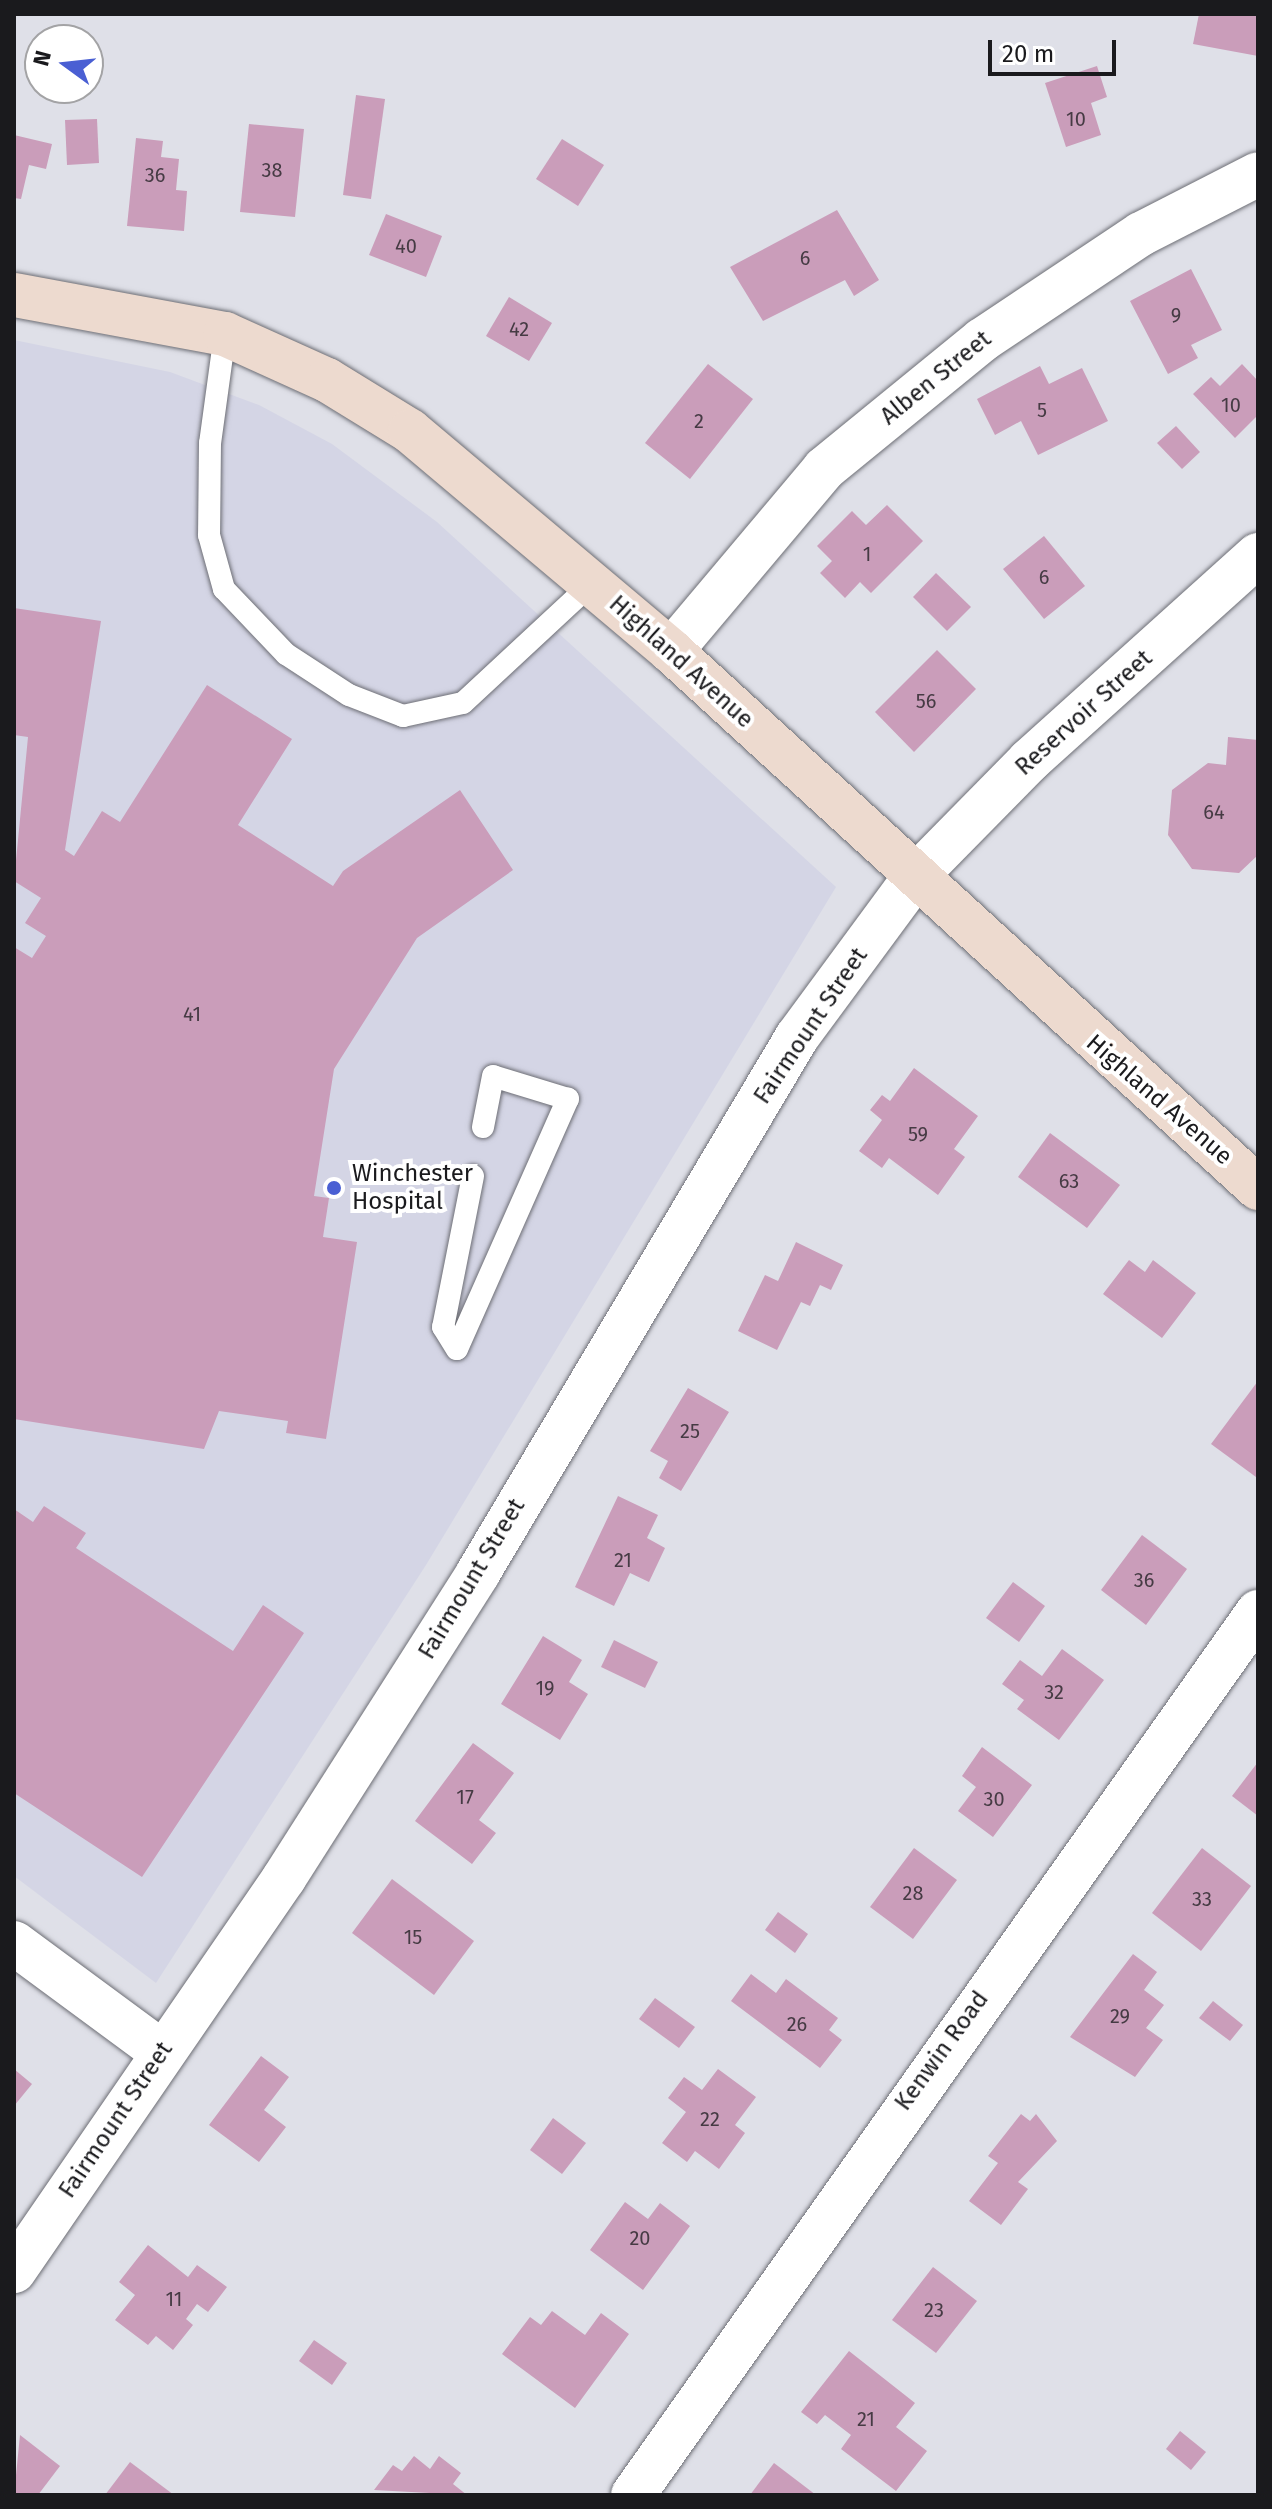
<!DOCTYPE html>
<style>
body{margin:0}
#map{position:relative;width:1272px;height:2509px;overflow:hidden;background:#dfe0e8;font-family:"Fira Sans",sans-serif}
div>[style]{position:absolute}
[style*='--x']{left:calc(var(--x)*1px);top:calc(var(--y)*1px);width:calc(var(--w)*1px);rotate:calc(var(--a)*1deg)}
.built>*{inset:0;background:#d4d5e5}
.building>*{inset:0;background:#ca9dba}
.roads{filter:drop-shadow(0 0 2px #6d6e75) drop-shadow(0 0 2px #6d6e75)}
.lane>*{height:22px;margin:-11px;padding:0 11px;transform-origin:11px;border-radius:11px;background:#fff}
.street>*{height:44px;margin:-22px;padding:0 22px;transform-origin:22px;border-radius:22px;background:#fff}
.secondary>*{height:44px;margin:-22px;padding:0 22px;transform-origin:22px;border-radius:22px;background:#eddacf}
.dots>*{width:22px;height:22px;translate:-50% -50%;box-sizing:border-box;border:4px solid #fff;border-radius:50%}
span{translate:-50% -50%;white-space:nowrap;text-align:center;line-height:1.15;-webkit-text-stroke:8px #fff;paint-order:stroke}
.number-label{font-size:20px;color:#463b44}
.number-label span{-webkit-text-stroke-width:0}
.street-label{font-size:24px;color:#1a1a1d}
.poi-label{font-size:24px;color:#1a1a1d}
.left{translate:0 -50%;text-align:left}
.frame{position:absolute;inset:0;border:16px solid #1a1a1d;pointer-events:none}
.north{position:absolute;left:24px;top:24px;width:80px;height:80px;box-sizing:border-box;background:#fff;border:2px solid #a3a3a5;border-radius:50%;rotate:285deg;font-size:22px;font-weight:700;line-height:32px;text-align:center;color:#1a1a1d}
.north::after{content:'';display:block;margin:auto;width:28px;height:36px;background:#4a5fd3;clip-path:polygon(50% 0,100% 100%,50% 72%,0 100%)}
.scale{position:absolute;left:988px;top:40px;width:128px;height:36px;box-sizing:border-box;border:4px solid #1a1a1d;border-top:0;padding-left:10px;font-size:24px;line-height:28px;white-space:nowrap;color:#1a1a1d;-webkit-text-stroke:6px #fff;paint-order:stroke}
</style>
<div id="map">
<div class="built">
<i style="clip-path:polygon(14px 340px,170px 372px,259px 405px,332px 444px,437px 522px,836px 887px,426px 1565px,156px 1983px,14px 1876px)"></i>
</div>
<div class="building">
<i style="clip-path:polygon(1199px 14px,1258px 14px,1258px 56px,1193px 44px)"></i>
<i style="clip-path:polygon(1097px 66px,1107px 97px,1091px 103px,1101px 135px,1066px 147px,1045px 83px)"></i>
<i style="clip-path:polygon(356px 95px,385px 99px,371px 199px,343px 195px)"></i>
<i style="clip-path:polygon(97px 119px,99px 163px,67px 165px,65px 120px)"></i>
<i style="clip-path:polygon(249px 124px,304px 129px,295px 217px,240px 212px)"></i>
<i style="clip-path:polygon(14px 135px,52px 144px,46px 169px,29px 165px,21px 199px,14px 198px)"></i>
<i style="clip-path:polygon(136px 138px,163px 141px,161px 157px,179px 159px,176px 190px,187px 191px,184px 231px,127px 226px)"></i>
<i style="clip-path:polygon(562px 139px,604px 165px,578px 206px,536px 179px)"></i>
<i style="clip-path:polygon(837px 210px,879px 280px,854px 296px,845px 280px,763px 321px,730px 267px)"></i>
<i style="clip-path:polygon(386px 214px,442px 236px,426px 277px,369px 255px)"></i>
<i style="clip-path:polygon(1191px 269px,1222px 330px,1191px 345px,1198px 358px,1168px 374px,1130px 301px)"></i>
<i style="clip-path:polygon(509px 297px,552px 323px,529px 361px,486px 336px)"></i>
<i style="clip-path:polygon(708px 364px,753px 399px,690px 479px,645px 443px)"></i>
<i style="clip-path:polygon(1242px 364px,1258px 381px,1258px 415px,1235px 438px,1193px 394px,1211px 377px,1220px 386px)"></i>
<i style="clip-path:polygon(1040px 366px,1049px 384px,1082px 368px,1108px 421px,1038px 455px,1021px 421px,995px 435px,977px 399px)"></i>
<i style="clip-path:polygon(1176px 426px,1200px 452px,1182px 469px,1157px 443px)"></i>
<i style="clip-path:polygon(887px 505px,923px 541px,871px 593px,860px 582px,845px 598px,820px 573px,832px 561px,817px 546px,852px 511px,866px 525px)"></i>
<i style="clip-path:polygon(1044px 536px,1085px 586px,1044px 619px,1003px 569px)"></i>
<i style="clip-path:polygon(936px 573px,971px 607px,947px 631px,913px 597px)"></i>
<i style="clip-path:polygon(14px 608px,101px 621px,65px 850px,74px 856px,102px 811px,120px 822px,207px 685px,292px 739px,238px 825px,333px 886px,343px 871px,460px 790px,513px 870px,417px 938px,334px 1069px,314px 1196px,329px 1198px,323px 1237px,357px 1242px,326px 1439px,286px 1433px,288px 1421px,219px 1411px,204px 1449px,14px 1419px,14px 947px,32px 958px,46px 936px,25px 923px,41px 898px,14px 881px,28px 737px,14px 735px)"></i>
<i style="clip-path:polygon(937px 650px,976px 689px,914px 752px,875px 712px)"></i>
<i style="clip-path:polygon(1228px 737px,1258px 740px,1258px 855px,1239px 873px,1192px 869px,1168px 835px,1172px 790px,1208px 763px,1226px 765px)"></i>
<i style="clip-path:polygon(914px 1068px,978px 1116px,954px 1149px,965px 1157px,938px 1195px,889px 1158px,882px 1168px,859px 1151px,882px 1120px,870px 1110px,882px 1095px,890px 1101px)"></i>
<i style="clip-path:polygon(1050px 1133px,1120px 1185px,1087px 1228px,1018px 1177px)"></i>
<i style="clip-path:polygon(796px 1242px,843px 1265px,831px 1290px,820px 1285px,810px 1306px,801px 1302px,777px 1350px,738px 1331px,765px 1275px,778px 1281px)"></i>
<i style="clip-path:polygon(1129px 1260px,1145px 1272px,1153px 1260px,1196px 1293px,1162px 1338px,1103px 1294px)"></i>
<i style="clip-path:polygon(1258px 1381px,1258px 1474px,1256px 1477px,1211px 1444px)"></i>
<i style="clip-path:polygon(688px 1388px,729px 1412px,681px 1491px,659px 1478px,668px 1461px,650px 1451px)"></i>
<i style="clip-path:polygon(618px 1496px,658px 1515px,647px 1538px,665px 1548px,649px 1582px,630px 1573px,614px 1606px,575px 1587px)"></i>
<i style="clip-path:polygon(44px 1506px,86px 1533px,76px 1548px,233px 1651px,263px 1605px,304px 1633px,142px 1877px,14px 1793px,14px 1509px,33px 1522px)"></i>
<i style="clip-path:polygon(1142px 1535px,1187px 1569px,1146px 1625px,1101px 1590px)"></i>
<i style="clip-path:polygon(1013px 1582px,1045px 1606px,1019px 1642px,986px 1618px)"></i>
<i style="clip-path:polygon(543px 1636px,582px 1660px,569px 1682px,588px 1694px,560px 1740px,501px 1704px)"></i>
<i style="clip-path:polygon(614px 1640px,658px 1662px,645px 1688px,601px 1667px)"></i>
<i style="clip-path:polygon(1062px 1649px,1104px 1680px,1059px 1740px,1017px 1709px,1024px 1700px,1002px 1684px,1020px 1660px,1042px 1676px)"></i>
<i style="clip-path:polygon(473px 1743px,514px 1773px,479px 1820px,496px 1833px,472px 1864px,415px 1821px)"></i>
<i style="clip-path:polygon(982px 1747px,1032px 1785px,993px 1837px,958px 1811px,976px 1787px,962px 1776px)"></i>
<i style="clip-path:polygon(1258px 1762px,1258px 1816px,1232px 1796px)"></i>
<i style="clip-path:polygon(914px 1848px,957px 1880px,913px 1939px,870px 1907px)"></i>
<i style="clip-path:polygon(1202px 1848px,1251px 1886px,1201px 1951px,1152px 1913px)"></i>
<i style="clip-path:polygon(392px 1879px,474px 1941px,434px 1995px,352px 1933px)"></i>
<i style="clip-path:polygon(778px 1912px,808px 1934px,795px 1953px,765px 1930px)"></i>
<i style="clip-path:polygon(1133px 1954px,1157px 1972px,1144px 1990px,1164px 2005px,1146px 2028px,1163px 2040px,1135px 2077px,1070px 2037px)"></i>
<i style="clip-path:polygon(751px 1974px,776px 1993px,786px 1979px,838px 2018px,829px 2030px,842px 2040px,820px 2068px,731px 2001px)"></i>
<i style="clip-path:polygon(655px 1998px,695px 2027px,679px 2048px,639px 2019px)"></i>
<i style="clip-path:polygon(1213px 2001px,1243px 2025px,1230px 2041px,1199px 2018px)"></i>
<i style="clip-path:polygon(261px 2056px,289px 2077px,264px 2110px,286px 2127px,259px 2162px,209px 2125px)"></i>
<i style="clip-path:polygon(14px 2069px,32px 2084px,14px 2106px)"></i>
<i style="clip-path:polygon(718px 2069px,756px 2097px,735px 2125px,745px 2133px,719px 2169px,695px 2151px,687px 2162px,662px 2143px,686px 2112px,668px 2098px,684px 2077px,702px 2090px)"></i>
<i style="clip-path:polygon(1021px 2114px,1030px 2121px,1036px 2114px,1057px 2141px,1018px 2182px,1028px 2189px,1001px 2225px,969px 2201px,998px 2163px,988px 2156px)"></i>
<i style="clip-path:polygon(553px 2118px,586px 2143px,562px 2174px,530px 2150px)"></i>
<i style="clip-path:polygon(625px 2202px,648px 2219px,660px 2203px,690px 2226px,643px 2290px,590px 2250px)"></i>
<i style="clip-path:polygon(148px 2245px,188px 2277px,197px 2265px,227px 2287px,208px 2312px,197px 2304px,186px 2319px,193px 2325px,173px 2350px,156px 2336px,148px 2345px,115px 2320px,135px 2295px,119px 2282px)"></i>
<i style="clip-path:polygon(933px 2267px,977px 2301px,936px 2353px,892px 2320px)"></i>
<i style="clip-path:polygon(552px 2311px,585px 2335px,601px 2313px,629px 2334px,575px 2408px,502px 2354px,530px 2317px,541px 2325px)"></i>
<i style="clip-path:polygon(314px 2340px,347px 2363px,332px 2385px,299px 2361px)"></i>
<i style="clip-path:polygon(849px 2351px,915px 2403px,896px 2427px,927px 2451px,896px 2491px,841px 2449px,851px 2435px,825px 2415px,817px 2424px,801px 2412px)"></i>
<i style="clip-path:polygon(1180px 2431px,1206px 2452px,1191px 2470px,1166px 2449px)"></i>
<i style="clip-path:polygon(20px 2435px,60px 2466px,38px 2495px,14px 2495px)"></i>
<i style="clip-path:polygon(414px 2456px,430px 2469px,439px 2456px,461px 2473px,453px 2484px,467px 2495px,374px 2490px,393px 2465px,402px 2471px)"></i>
<i style="clip-path:polygon(130px 2462px,174px 2495px,105px 2495px)"></i>
<i style="clip-path:polygon(774px 2463px,816px 2495px,750px 2495px)"></i>
</div>
<div class="roads">
<div class="lane">
<i style="--x:225;--y:334;--w:110;--a:97.8"></i>
<i style="--x:210;--y:443;--w:92;--a:90.6"></i>
<i style="--x:209;--y:535;--w:56;--a:74.5"></i>
<i style="--x:224;--y:589;--w:90;--a:46.4"></i>
<i style="--x:286;--y:654;--w:75;--a:33.1"></i>
<i style="--x:349;--y:695;--w:58;--a:21.3"></i>
<i style="--x:403;--y:716;--w:61;--a:-12.2"></i>
<i style="--x:463;--y:703;--w:176;--a:-42.9"></i>
<i style="--x:473;--y:1176;--w:154;--a:101.2"></i>
<i style="--x:443;--y:1327;--w:26;--a:58"></i>
<i style="--x:457;--y:1349;--w:274;--a:-66.1"></i>
<i style="--x:568;--y:1099;--w:78;--a:-163"></i>
<i style="--x:493;--y:1076;--w:52;--a:101.1"></i>
</div>
<div class="street">
<i style="--x:671;--y:651;--w:238;--a:-49.9"></i>
<i style="--x:824;--y:469;--w:204;--a:-39.2"></i>
<i style="--x:982;--y:340;--w:191;--a:-33.7"></i>
<i style="--x:1141;--y:234;--w:131;--a:-27.1"></i>
<i style="--x:14;--y:1943;--w:184;--a:36.4"></i>
<i style="--x:14;--y:2271;--w:477;--a:-55.5"></i>
<i style="--x:284;--y:1878;--w:361;--a:-57.5"></i>
<i style="--x:478;--y:1573;--w:624;--a:-59.24"></i>
<i style="--x:797;--y:1037;--w:199;--a:-53.6"></i>
<i style="--x:915;--y:877;--w:163;--a:-45.5"></i>
<i style="--x:1029;--y:761;--w:308;--a:-42"></i>
<i style="--x:633;--y:2495;--w:1082;--a:-54.71"></i>
</div>
<div class="secondary">
<i style="--x:14;--y:295;--w:215;--a:10.5"></i>
<i style="--x:225;--y:334;--w:112;--a:24.3"></i>
<i style="--x:327;--y:380;--w:97;--a:31.6"></i>
<i style="--x:410;--y:431;--w:341;--a:40.1"></i>
<i style="--x:671;--y:651;--w:796;--a:42.45"></i>
</div>
</div>
<div class="dots">
<i style="left:334px;top:1188px;background:#4a5fd3"></i>
</div>
<div class="number-label">
<span style="left:1076px;top:119px">10</span>
<span style="left:272px;top:170px">38</span>
<span style="left:155px;top:175px">36</span>
<span style="left:406px;top:246px">40</span>
<span style="left:805px;top:258px">6</span>
<span style="left:1176px;top:315px">9</span>
<span style="left:519px;top:329px">42</span>
<span style="left:1231px;top:405px">10</span>
<span style="left:1042px;top:410px">5</span>
<span style="left:699px;top:421px">2</span>
<span style="left:867px;top:554px">1</span>
<span style="left:1044px;top:577px">6</span>
<span style="left:926px;top:701px">56</span>
<span style="left:1214px;top:812px">64</span>
<span style="left:192px;top:1014px">41</span>
<span style="left:918px;top:1134px">59</span>
<span style="left:1069px;top:1181px">63</span>
<span style="left:690px;top:1431px">25</span>
<span style="left:623px;top:1560px">21</span>
<span style="left:1144px;top:1580px">36</span>
<span style="left:545px;top:1688px">19</span>
<span style="left:1054px;top:1692px">32</span>
<span style="left:465px;top:1797px">17</span>
<span style="left:994px;top:1799px">30</span>
<span style="left:913px;top:1893px">28</span>
<span style="left:1202px;top:1899px">33</span>
<span style="left:413px;top:1937px">15</span>
<span style="left:1120px;top:2016px">29</span>
<span style="left:797px;top:2024px">26</span>
<span style="left:710px;top:2119px">22</span>
<span style="left:640px;top:2238px">20</span>
<span style="left:174px;top:2299px">11</span>
<span style="left:934px;top:2310px">23</span>
<span style="left:866px;top:2419px">21</span>
</div>
<div class="street-label">
<span style="left:936px;top:378px;rotate:-39deg">Alben Street</span>
<span style="left:681px;top:662px;rotate:42deg">Highland Avenue</span>
<span style="left:1084px;top:713px;rotate:-42deg">Reservoir Street</span>
<span style="left:811px;top:1026px;rotate:-56deg">Fairmount Street</span>
<span style="left:1159px;top:1100px;rotate:41deg">Highland Avenue</span>
<span style="left:472px;top:1579px;rotate:-59deg">Fairmount Street</span>
<span style="left:942px;top:2051px;rotate:-54deg">Kenwin Road</span>
<span style="left:116px;top:2120px;rotate:-56deg">Fairmount Street</span>
</div>
<div class="poi-label">
<span class="left" style="left:352px;top:1188px">Winchester<br>Hospital</span>
</div>
<div class="frame"></div>
<div class="north">N</div>
<div class="scale">20 m</div>
</div>
